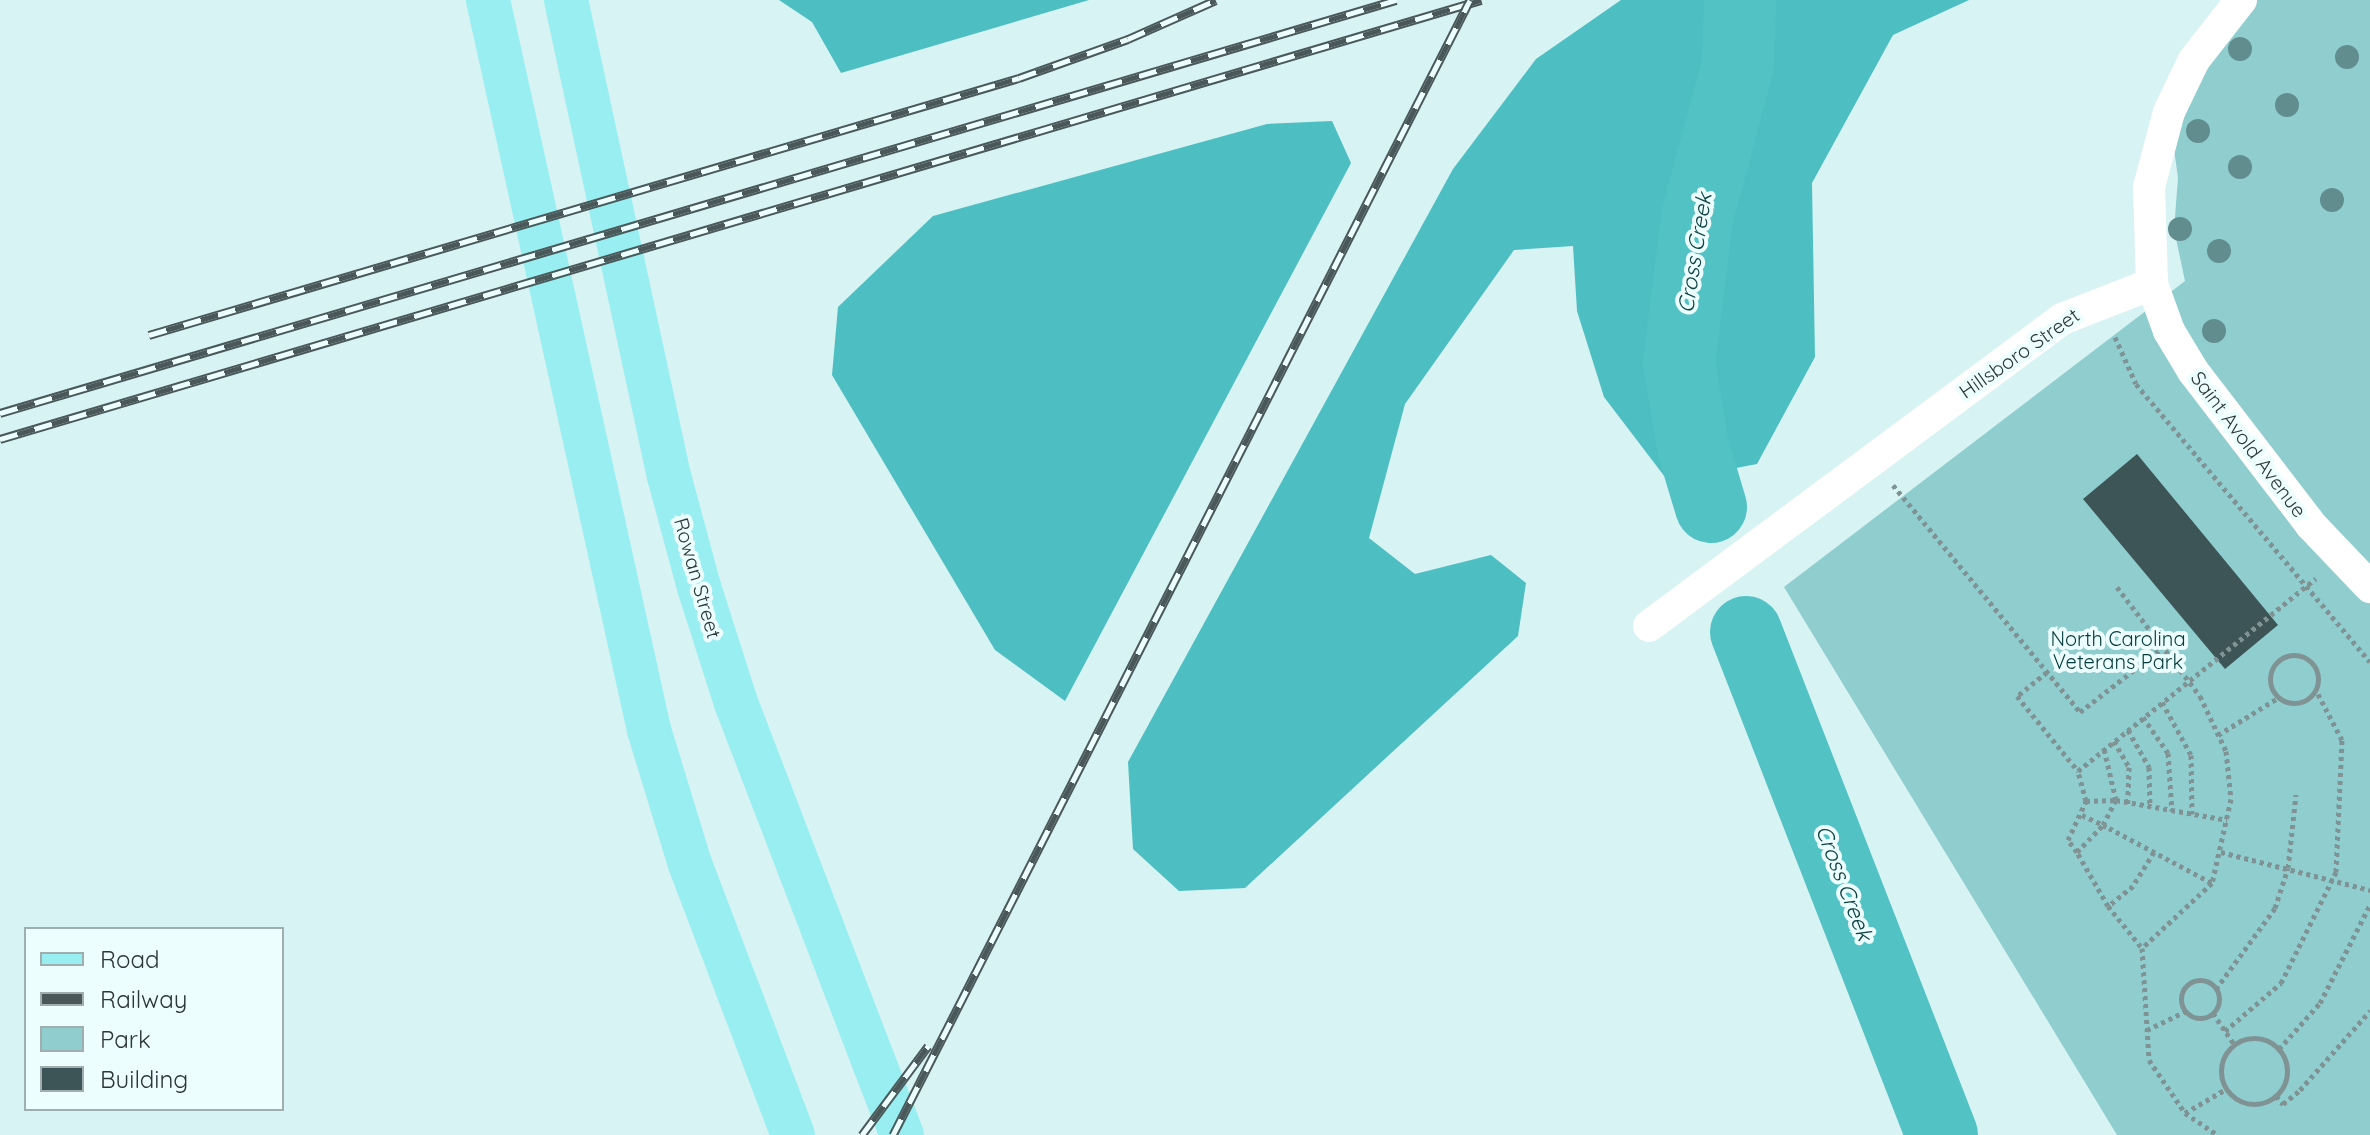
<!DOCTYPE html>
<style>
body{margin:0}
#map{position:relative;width:2370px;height:1135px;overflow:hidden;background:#d7f3f3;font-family:Quicksand,sans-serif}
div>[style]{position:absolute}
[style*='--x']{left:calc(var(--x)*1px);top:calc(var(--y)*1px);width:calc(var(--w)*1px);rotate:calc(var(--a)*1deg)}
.green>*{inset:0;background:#90cdce}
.forest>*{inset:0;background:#4dbec1}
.river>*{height:72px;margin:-36px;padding:0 36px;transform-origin:36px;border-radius:36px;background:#52c2c5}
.building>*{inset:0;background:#3d5556}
.path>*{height:5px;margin-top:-2.5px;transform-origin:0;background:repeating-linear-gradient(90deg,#809394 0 4px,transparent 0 8px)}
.path>.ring{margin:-2.5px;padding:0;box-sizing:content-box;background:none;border:5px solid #809394;border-radius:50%}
.minor>*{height:32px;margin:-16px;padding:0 16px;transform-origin:16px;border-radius:16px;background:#fff}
.primary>*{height:44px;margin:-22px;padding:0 22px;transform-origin:22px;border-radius:22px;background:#98eef1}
.rail>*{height:9px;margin-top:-4.5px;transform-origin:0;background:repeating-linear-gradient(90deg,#edfefe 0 18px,#4a5859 0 36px);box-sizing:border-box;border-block:2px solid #4a5859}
.trees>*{width:24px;height:24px;margin:-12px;border-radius:50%;background:#628d8e}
span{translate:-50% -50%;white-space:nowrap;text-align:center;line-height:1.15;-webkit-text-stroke:8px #edfefe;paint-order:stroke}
.street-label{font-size:20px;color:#2c3738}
.park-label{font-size:20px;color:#033a3b}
.water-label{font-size:22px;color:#0d4143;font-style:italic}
.legend{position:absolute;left:24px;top:927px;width:260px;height:184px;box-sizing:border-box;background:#edfefe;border:2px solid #a0aeaf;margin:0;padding:10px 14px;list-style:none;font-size:24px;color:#2c3738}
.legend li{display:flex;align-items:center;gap:16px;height:40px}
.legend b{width:40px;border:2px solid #a0aeaf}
</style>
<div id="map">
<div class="green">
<i style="clip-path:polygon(2245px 0,2370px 0,2370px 1135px,2117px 1135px,1784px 587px,2185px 281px,2174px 229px,2178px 178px,2169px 112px)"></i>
</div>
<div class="forest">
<i style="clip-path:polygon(779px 0,1089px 0,841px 73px,812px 22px)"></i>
<i style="clip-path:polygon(1621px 0,1969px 0,1893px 35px,1812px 183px,1815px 357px,1757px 464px,1668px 481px,1604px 397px,1577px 311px,1573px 246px,1514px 250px,1405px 404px,1369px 538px,1415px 574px,1491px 555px,1526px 583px,1518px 636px,1245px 888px,1179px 891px,1133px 849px,1128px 762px,1453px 169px,1536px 59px)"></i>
<i style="clip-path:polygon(1332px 121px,1351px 163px,1065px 701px,995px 650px,832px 375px,838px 307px,933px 216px,1267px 124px)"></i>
</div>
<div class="river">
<i style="--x:1711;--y:507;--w:63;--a:-106.7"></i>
<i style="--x:1693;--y:447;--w:86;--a:-99.4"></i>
<i style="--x:1679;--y:362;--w:146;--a:-82.9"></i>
<i style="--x:1697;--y:217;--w:157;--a:-74.9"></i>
<i style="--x:1738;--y:65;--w:65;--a:-88.2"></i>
<i style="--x:1746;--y:632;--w:540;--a:68.71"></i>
</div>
<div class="building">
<i style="clip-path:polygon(2137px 454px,2278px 625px,2225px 669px,2083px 499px)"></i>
</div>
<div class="path">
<i style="--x:2115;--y:337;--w:51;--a:65.9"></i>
<i style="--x:2136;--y:384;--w:363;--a:49.9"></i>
<i style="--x:1893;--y:485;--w:294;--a:50.5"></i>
<i style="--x:2080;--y:712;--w:109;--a:-37.9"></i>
<i style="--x:2117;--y:587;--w:137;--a:52.7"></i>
<i style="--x:2200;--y:696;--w:61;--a:64.7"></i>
<i style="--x:2226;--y:751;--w:48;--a:84.1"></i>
<i style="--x:2231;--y:799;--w:86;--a:102.7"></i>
<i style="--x:2212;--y:883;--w:96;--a:137.1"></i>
<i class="ring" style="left:2270px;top:655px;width:43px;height:43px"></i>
<i style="--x:2047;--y:672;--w:38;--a:141"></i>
<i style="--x:2017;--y:696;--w:97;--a:50.9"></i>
<i style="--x:2078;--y:771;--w:306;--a:-39"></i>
<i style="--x:2162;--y:702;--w:60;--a:61.3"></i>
<i style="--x:2191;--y:755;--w:59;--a:89"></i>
<i style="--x:2143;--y:717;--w:44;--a:55.2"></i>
<i style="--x:2168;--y:753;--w:58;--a:86.1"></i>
<i style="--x:2128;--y:730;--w:43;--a:60.4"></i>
<i style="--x:2149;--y:767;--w:40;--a:88.6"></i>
<i style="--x:2218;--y:735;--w:70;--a:-31.7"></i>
<i style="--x:2114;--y:741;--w:30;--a:60"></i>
<i style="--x:2129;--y:767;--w:37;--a:92"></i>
<i style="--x:2086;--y:801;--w:30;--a:-2"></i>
<i style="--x:2116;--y:800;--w:113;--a:10.2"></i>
<i style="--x:2082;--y:815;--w:23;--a:25"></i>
<i style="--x:2103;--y:825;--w:28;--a:-63"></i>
<i style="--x:2116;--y:800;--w:52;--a:-103.2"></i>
<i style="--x:2077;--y:852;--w:15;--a:-127"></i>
<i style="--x:2068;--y:840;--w:43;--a:-65.2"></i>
<i style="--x:2086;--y:801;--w:31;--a:-105"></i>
<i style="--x:2154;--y:852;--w:40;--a:122"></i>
<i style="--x:2133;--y:886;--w:32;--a:141"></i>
<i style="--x:2108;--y:906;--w:62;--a:-119.9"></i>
<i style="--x:2077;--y:852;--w:37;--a:-46"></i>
<i style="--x:2103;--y:825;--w:7;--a:27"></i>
<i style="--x:2109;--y:828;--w:117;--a:28.1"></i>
<i style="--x:2221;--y:852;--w:154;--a:14.3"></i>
<i style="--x:2108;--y:906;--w:54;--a:51"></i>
<i style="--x:2142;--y:948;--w:112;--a:86.4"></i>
<i style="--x:2149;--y:1060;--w:64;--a:55.8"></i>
<i style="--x:2185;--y:1113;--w:40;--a:34"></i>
<i class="ring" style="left:2181px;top:980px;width:33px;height:33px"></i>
<i style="--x:2216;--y:989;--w:100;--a:-53.9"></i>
<i style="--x:2275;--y:908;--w:42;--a:-72"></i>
<i style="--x:2288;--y:868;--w:74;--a:-83.8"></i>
<i style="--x:2213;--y:1013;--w:37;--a:56"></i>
<i style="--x:2147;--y:1030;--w:43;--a:-26"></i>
<i style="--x:2225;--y:1031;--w:74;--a:-40.6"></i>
<i style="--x:2281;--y:983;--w:124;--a:-63.6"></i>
<i style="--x:2336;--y:872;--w:132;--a:-87.4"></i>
<i style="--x:2342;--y:740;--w:56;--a:-117.5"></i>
<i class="ring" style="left:2221px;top:1038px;width:61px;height:61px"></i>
<i style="--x:2279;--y:1049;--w:62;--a:-48.3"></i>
<i style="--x:2320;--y:1003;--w:110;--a:-63"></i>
<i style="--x:2276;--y:1096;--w:11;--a:49"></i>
<i style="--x:2283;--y:1104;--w:22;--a:-39"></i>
<i style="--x:2300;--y:1090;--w:106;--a:-48.5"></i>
<i style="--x:2185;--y:1113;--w:48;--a:-30.3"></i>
</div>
<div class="minor">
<i style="--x:2241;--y:0;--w:76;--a:128.1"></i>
<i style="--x:2194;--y:60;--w:58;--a:115.7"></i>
<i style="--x:2169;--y:112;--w:78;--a:104.9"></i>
<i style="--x:2149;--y:187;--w:97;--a:88.2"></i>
<i style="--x:2152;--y:284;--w:50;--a:70.1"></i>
<i style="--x:2169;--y:331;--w:47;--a:59"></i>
<i style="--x:2193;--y:371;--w:194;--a:52.5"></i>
<i style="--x:2311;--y:525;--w:86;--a:46.4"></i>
<i style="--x:1649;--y:626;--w:515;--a:-36.62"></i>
<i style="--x:2062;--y:319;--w:97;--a:-21.3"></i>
</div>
<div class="primary">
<i style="--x:488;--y:0;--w:748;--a:77.56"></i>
<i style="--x:649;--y:730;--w:140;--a:73"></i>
<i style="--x:690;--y:864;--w:290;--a:69.2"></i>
<i style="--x:566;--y:0;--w:487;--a:77.8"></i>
<i style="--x:669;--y:476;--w:115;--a:74.9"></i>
<i style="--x:699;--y:587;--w:122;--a:72.3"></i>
<i style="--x:736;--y:703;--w:463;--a:69"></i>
</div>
<div class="rail">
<i style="--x:149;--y:335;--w:907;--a:-16.46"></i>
<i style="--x:1019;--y:78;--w:116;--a:-19.7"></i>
<i style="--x:1128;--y:39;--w:96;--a:-23.9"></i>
<i style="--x:0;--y:413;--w:1456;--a:-16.48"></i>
<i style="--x:0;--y:439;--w:1545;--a:-16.51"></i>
<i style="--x:862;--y:1135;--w:111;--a:-53.4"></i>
<i style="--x:893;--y:1135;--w:1273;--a:-63.05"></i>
</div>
<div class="trees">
<i style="left:2240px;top:49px"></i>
<i style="left:2347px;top:57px"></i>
<i style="left:2287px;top:105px"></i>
<i style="left:2198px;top:131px"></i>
<i style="left:2240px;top:167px"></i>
<i style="left:2332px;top:200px"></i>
<i style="left:2180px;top:229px"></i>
<i style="left:2219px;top:251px"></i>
<i style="left:2214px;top:331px"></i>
</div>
<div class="street-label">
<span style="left:2019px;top:353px;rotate:-35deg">Hillsboro Street</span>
<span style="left:2249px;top:444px;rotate:53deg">Saint Avold Avenue</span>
<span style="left:698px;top:578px;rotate:74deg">Rowan Street</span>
</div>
<div class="park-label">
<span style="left:2118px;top:650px">North Carolina<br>Veterans Park</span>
</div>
<div class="water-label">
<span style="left:1695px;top:253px;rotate:-81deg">Cross Creek</span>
<span style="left:1844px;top:883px;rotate:69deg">Cross Creek</span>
</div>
<ul class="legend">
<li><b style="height:10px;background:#98eef1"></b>Road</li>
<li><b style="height:10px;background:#4a5859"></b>Railway</li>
<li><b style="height:22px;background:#90cdce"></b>Park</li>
<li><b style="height:22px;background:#3d5556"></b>Building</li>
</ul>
</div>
